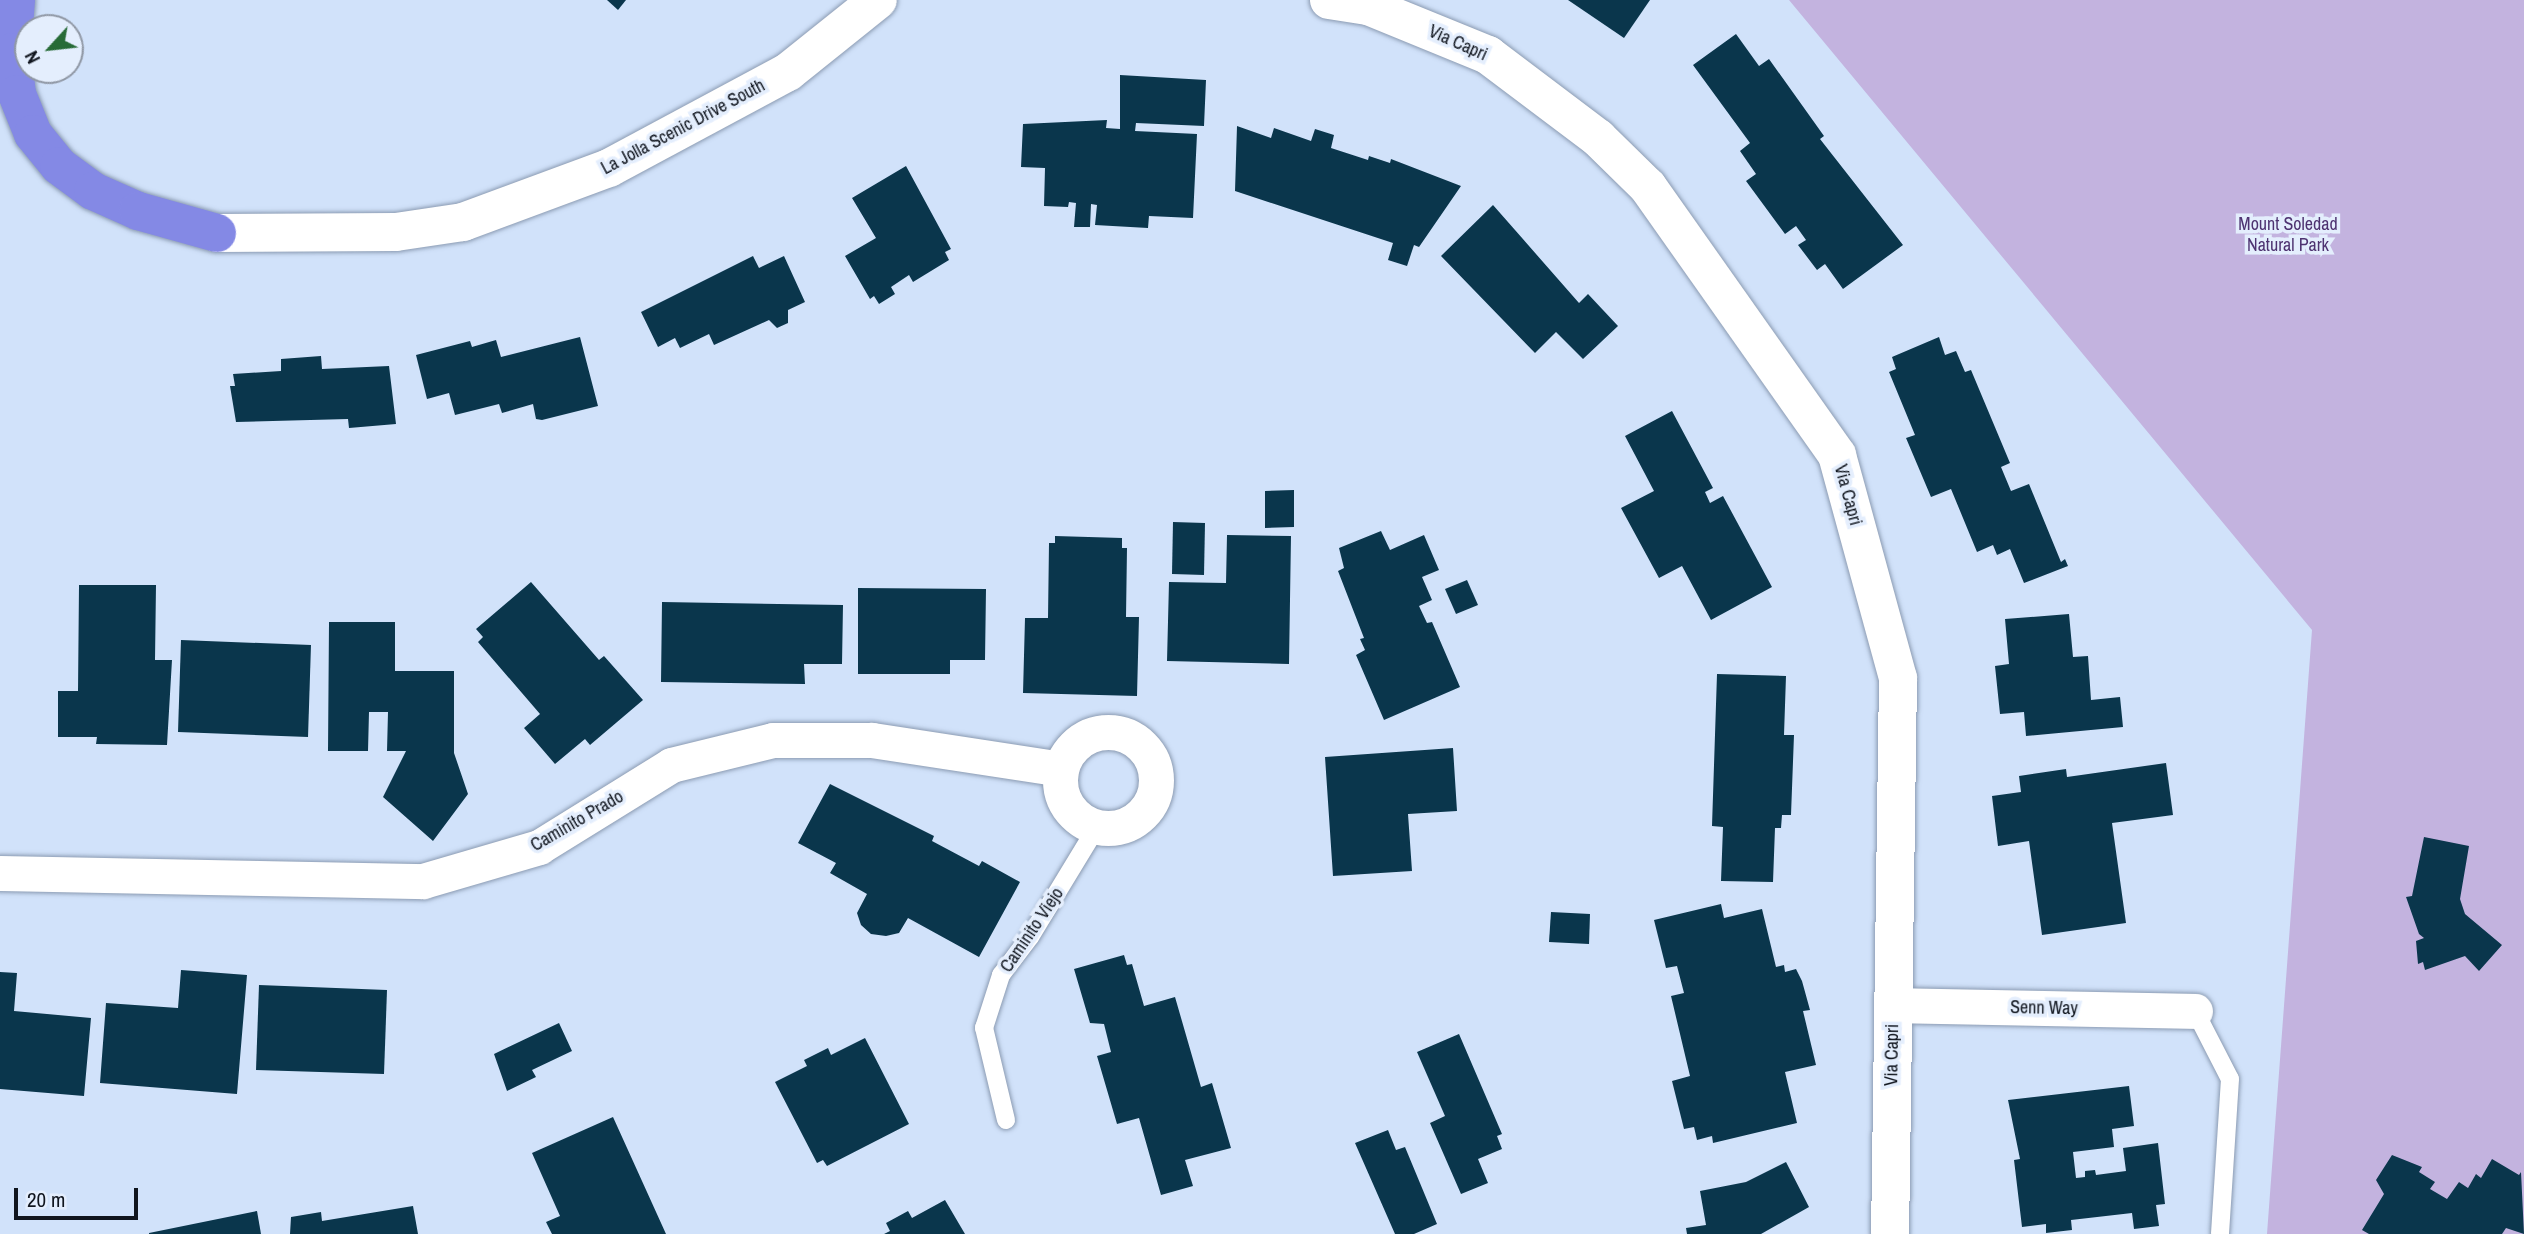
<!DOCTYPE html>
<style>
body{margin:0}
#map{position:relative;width:2524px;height:1234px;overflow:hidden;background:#d1e2fa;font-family:"Archivo Narrow",sans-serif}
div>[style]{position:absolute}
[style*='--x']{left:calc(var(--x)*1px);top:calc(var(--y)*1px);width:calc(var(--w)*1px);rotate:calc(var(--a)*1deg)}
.green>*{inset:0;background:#c3b3df}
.building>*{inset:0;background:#0a364c}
.roads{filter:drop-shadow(0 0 2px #8b9bb2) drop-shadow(0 0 2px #8b9bb2)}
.service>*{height:18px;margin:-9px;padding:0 9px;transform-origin:9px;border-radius:9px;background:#fff}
.minor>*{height:35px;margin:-17.5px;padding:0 17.5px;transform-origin:17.5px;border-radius:17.5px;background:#fff}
.minor>.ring{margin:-17.5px;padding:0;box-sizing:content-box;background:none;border:35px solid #fff;border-radius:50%}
.tertiary>*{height:38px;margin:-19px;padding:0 19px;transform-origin:19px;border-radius:19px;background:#fff}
.motorway>*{height:38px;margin:-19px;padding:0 19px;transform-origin:19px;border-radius:19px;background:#8489e5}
span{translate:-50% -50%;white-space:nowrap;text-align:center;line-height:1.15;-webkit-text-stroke:7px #e4eefd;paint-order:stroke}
.street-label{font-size:18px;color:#10151e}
.park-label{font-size:18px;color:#4e3371}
.north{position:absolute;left:14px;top:14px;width:70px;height:70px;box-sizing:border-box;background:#e4eefd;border:2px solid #8f97a4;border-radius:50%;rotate:243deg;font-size:19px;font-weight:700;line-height:28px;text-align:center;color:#10151e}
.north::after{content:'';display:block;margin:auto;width:24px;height:32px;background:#276b37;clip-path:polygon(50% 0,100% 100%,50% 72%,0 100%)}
.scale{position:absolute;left:14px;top:1188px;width:124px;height:32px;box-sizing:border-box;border:4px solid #10151e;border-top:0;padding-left:9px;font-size:21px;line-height:24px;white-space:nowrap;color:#10151e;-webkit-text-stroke:5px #e4eefd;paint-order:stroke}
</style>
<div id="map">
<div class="green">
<i style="clip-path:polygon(1789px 0,2524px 0,2524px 1234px,2267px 1234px,2312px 630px)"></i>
</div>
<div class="building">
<i style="clip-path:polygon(607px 0,626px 0,618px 10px)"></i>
<i style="clip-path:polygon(1568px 0,1650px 0,1624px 38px)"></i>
<i style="clip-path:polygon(1736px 34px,1759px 66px,1769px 59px,1824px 136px,1820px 139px,1903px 245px,1843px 289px,1825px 264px,1817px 270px,1798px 245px,1806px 240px,1796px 226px,1785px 234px,1746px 181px,1756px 174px,1740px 151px,1750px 143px,1693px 65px)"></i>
<i style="clip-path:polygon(1120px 75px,1206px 80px,1204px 126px,1136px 123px,1135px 131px,1197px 134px,1193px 218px,1149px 216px,1148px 228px,1095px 225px,1097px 205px,1091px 204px,1090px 227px,1074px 227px,1076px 203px,1069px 202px,1068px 207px,1044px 206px,1045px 168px,1021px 167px,1023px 124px,1107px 120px,1106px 128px,1120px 129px)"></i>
<i style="clip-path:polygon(1237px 126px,1271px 138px,1274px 128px,1311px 141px,1315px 129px,1334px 135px,1331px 148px,1368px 160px,1369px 156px,1390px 163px,1391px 159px,1461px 186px,1419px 247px,1414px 245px,1407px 266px,1388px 260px,1393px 243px,1235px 191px)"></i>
<i style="clip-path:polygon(906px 166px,951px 249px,945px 252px,949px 260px,913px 282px,909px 275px,891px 287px,895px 294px,879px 304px,874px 296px,870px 299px,845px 256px,876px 238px,852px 198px)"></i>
<i style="clip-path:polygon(1493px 205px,1579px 303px,1588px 294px,1618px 326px,1583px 359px,1556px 332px,1535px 353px,1441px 256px)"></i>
<i style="clip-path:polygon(753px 256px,759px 268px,784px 256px,805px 302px,788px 310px,788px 323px,777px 328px,769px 320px,714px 345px,709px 334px,680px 348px,675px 338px,658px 347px,641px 312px)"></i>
<i style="clip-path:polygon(580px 337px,598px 406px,542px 420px,536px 419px,533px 404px,502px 413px,499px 404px,455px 415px,449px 393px,427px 399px,416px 355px,470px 341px,472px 347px,496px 340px,501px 357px)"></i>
<i style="clip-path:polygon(1939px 337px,1945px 355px,1956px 351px,1965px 372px,1971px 370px,2010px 463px,2001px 467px,2011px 491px,2029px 484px,2061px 562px,2065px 559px,2068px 566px,2024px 583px,2010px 549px,1997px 555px,1993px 545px,1977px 552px,1951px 489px,1931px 497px,1906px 438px,1915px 435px,1889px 372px,1896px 369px,1892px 357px)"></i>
<i style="clip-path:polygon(321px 356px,322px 369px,389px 366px,396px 424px,349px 428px,348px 419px,236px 422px,230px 386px,235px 386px,233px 374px,281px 371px,281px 359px)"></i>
<i style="clip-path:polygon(1672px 411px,1713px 488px,1705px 492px,1710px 503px,1723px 496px,1772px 587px,1711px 620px,1682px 566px,1659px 578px,1621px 508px,1654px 491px,1625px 436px)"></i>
<i style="clip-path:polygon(1294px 490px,1294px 527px,1265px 528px,1265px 491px)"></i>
<i style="clip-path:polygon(1173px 522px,1205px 523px,1204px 575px,1172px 574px)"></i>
<i style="clip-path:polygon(1381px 531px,1390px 550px,1424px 535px,1439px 570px,1422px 577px,1432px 600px,1419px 606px,1427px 623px,1432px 622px,1460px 687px,1384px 720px,1356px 655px,1365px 650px,1360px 639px,1364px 638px,1338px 571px,1344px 568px,1339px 548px)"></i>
<i style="clip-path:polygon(1227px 535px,1291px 536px,1289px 664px,1167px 661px,1169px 582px,1226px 583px)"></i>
<i style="clip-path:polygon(1055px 536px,1122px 538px,1122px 548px,1127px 548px,1126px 617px,1139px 617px,1137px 696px,1023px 693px,1025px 618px,1048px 618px,1049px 543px,1055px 543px)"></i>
<i style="clip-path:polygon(1467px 580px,1478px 605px,1456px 614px,1445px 589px)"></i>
<i style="clip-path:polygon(531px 582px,599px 660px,604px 656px,643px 700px,590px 745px,585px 739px,555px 764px,524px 728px,540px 714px,478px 642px,483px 637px,476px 629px)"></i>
<i style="clip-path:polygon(79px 585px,156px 585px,155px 660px,172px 660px,167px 745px,96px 744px,97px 737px,58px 737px,58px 691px,78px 691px)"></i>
<i style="clip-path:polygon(858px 588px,986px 589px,985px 660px,950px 660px,950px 674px,858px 674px)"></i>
<i style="clip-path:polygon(662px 602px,843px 605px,842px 664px,804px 664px,805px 684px,661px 682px)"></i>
<i style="clip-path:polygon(2069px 614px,2073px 657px,2088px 656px,2091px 700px,2120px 697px,2123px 727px,2026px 736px,2024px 712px,2000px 714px,1995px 666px,2009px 664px,2005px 619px)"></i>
<i style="clip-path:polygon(329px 622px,395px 622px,395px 671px,454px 671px,454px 753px,468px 794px,433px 841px,383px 797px,406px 751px,387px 751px,388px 712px,369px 712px,368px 751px,328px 751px)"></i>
<i style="clip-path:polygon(181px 640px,311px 645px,308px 737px,178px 732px)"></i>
<i style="clip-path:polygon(1717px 674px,1786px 676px,1784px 735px,1794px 735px,1791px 815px,1782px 815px,1781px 828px,1775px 828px,1773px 882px,1721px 881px,1723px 827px,1712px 826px)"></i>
<i style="clip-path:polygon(1453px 748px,1457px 811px,1408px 814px,1412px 871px,1333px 876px,1325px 757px)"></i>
<i style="clip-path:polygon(2166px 763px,2173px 815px,2112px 823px,2126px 923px,2042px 935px,2029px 841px,1998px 846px,1992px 796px,2021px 792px,2019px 776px,2066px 769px,2067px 777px)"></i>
<i style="clip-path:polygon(830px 784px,934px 836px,932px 841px,979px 866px,982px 861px,1020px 882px,979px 957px,908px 918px,899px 933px,886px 936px,871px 934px,861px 925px,857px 913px,867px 894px,830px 873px,836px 863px,798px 843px)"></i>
<i style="clip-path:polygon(2424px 837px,2469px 846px,2460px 899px,2465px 914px,2502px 945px,2479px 971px,2465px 956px,2425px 970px,2423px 962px,2418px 964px,2416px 941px,2424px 938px,2419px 934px,2406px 897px,2412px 896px)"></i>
<i style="clip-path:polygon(1721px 904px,1724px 918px,1762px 909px,1776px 967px,1784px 965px,1785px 972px,1796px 969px,1802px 981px,1810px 1010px,1803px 1011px,1816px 1065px,1785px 1072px,1797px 1123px,1713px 1143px,1712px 1136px,1697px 1140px,1694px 1127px,1684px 1129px,1672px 1081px,1690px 1076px,1671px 996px,1684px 993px,1677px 966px,1666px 968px,1654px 920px)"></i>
<i style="clip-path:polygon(1551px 912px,1590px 914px,1589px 944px,1549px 942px)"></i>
<i style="clip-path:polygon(1124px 955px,1127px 965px,1132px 964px,1144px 1006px,1175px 997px,1201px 1087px,1212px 1083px,1231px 1148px,1185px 1160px,1193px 1186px,1161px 1195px,1139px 1118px,1117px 1124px,1097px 1056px,1111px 1052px,1104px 1024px,1090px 1023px,1074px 969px)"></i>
<i style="clip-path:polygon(181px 970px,247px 975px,237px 1094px,100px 1083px,106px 1003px,178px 1008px)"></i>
<i style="clip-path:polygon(0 972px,17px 973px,14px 1011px,91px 1018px,84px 1096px,0 1089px)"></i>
<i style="clip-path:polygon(259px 985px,387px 990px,384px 1074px,256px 1070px)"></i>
<i style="clip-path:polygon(559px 1023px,572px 1051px,532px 1070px,536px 1077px,507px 1091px,494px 1054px)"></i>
<i style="clip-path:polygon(1459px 1034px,1502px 1134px,1497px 1136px,1502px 1149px,1478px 1159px,1488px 1183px,1461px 1194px,1430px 1123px,1445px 1116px,1417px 1052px)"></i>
<i style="clip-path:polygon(865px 1038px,909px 1124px,827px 1166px,823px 1160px,817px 1163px,775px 1082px,807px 1066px,804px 1060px,828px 1048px,831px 1055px)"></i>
<i style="clip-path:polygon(2129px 1086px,2134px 1126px,2112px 1129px,2114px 1147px,2073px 1152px,2076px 1178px,2085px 1177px,2085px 1171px,2095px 1170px,2096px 1175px,2126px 1171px,2123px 1148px,2158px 1143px,2165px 1204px,2156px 1205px,2159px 1226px,2134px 1229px,2132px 1213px,2071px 1220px,2072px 1230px,2046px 1233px,2046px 1224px,2022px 1227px,2014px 1160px,2020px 1159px,2008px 1100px)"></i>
<i style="clip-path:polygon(613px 1117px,666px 1234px,552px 1234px,546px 1222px,560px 1216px,532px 1153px)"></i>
<i style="clip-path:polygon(1388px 1130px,1396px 1150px,1405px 1147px,1437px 1224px,1414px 1234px,1395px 1234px,1355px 1143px)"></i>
<i style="clip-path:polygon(2392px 1155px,2422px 1167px,2419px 1172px,2435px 1182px,2430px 1189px,2447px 1199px,2459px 1182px,2468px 1188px,2476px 1174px,2481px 1178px,2492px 1159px,2519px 1175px,2521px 1172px,2524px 1234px,2506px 1228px,2502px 1234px,2369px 1234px,2362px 1230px,2384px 1194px,2376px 1180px)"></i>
<i style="clip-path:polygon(1786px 1162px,1809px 1207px,1761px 1234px,1687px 1234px,1686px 1228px,1706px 1225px,1700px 1191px,1746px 1182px)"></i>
<i style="clip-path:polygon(945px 1200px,965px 1234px,884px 1234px,890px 1231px,886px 1223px,908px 1211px,912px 1218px)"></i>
<i style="clip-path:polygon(413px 1206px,418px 1234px,290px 1234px,291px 1217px,321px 1212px,322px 1221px)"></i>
<i style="clip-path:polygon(257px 1211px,261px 1234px,149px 1234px,149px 1233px)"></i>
</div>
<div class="roads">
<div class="service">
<i style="--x:2195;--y:1011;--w:76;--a:62.8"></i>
<i style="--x:2230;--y:1079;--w:155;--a:93.7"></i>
<i style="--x:1006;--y:1120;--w:95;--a:-103.4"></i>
<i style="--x:984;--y:1028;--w:56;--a:-72.2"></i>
<i style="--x:1001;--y:975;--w:48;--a:-52.7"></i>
<i style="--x:1030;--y:937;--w:129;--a:-58.7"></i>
</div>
<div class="minor">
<i class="ring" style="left:1060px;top:732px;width:61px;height:61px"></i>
<i style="--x:0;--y:873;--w:423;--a:1.1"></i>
<i style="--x:423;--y:881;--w:121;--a:-16.3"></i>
<i style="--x:539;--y:847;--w:155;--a:-31.8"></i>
<i style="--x:671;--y:765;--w:105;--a:-13.8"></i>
<i style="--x:773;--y:740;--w:99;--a:0"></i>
<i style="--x:872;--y:740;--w:191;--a:8.7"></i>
<i style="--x:1893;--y:1005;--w:302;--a:1.1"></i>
</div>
<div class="tertiary">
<i style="--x:1329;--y:0;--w:39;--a:9"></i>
<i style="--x:1368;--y:6;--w:130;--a:22.2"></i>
<i style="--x:1488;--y:55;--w:138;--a:37"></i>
<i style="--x:1598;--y:138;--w:70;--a:44.4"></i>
<i style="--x:1648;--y:187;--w:328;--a:54.8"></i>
<i style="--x:1837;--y:455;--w:231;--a:74.7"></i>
<i style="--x:1898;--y:678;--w:556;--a:90.82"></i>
<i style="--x:217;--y:233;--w:179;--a:-0.3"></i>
<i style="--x:396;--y:232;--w:68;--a:-8.5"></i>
<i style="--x:463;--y:222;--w:156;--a:-20.3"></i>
<i style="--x:609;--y:168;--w:203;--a:-28.2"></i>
<i style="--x:788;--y:72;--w:115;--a:-38.7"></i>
</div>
<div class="motorway">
<i style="--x:16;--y:0;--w:52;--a:94.4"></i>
<i style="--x:12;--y:52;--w:42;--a:83.2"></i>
<i style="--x:17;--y:94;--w:43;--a:68.2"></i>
<i style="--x:33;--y:134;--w:41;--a:50.9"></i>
<i style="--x:59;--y:166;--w:42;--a:36.3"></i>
<i style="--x:93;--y:191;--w:49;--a:24"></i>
<i style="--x:138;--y:211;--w:82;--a:15.6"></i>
</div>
</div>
<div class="street-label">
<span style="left:1458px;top:43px;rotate:24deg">Via Capri</span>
<span style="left:683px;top:127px;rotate:-28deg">La Jolla Scenic Drive South</span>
<span style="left:1848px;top:495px;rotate:75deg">Via Capri</span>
<span style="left:577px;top:821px;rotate:-30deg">Caminito Prado</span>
<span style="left:1032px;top:930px;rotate:-56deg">Caminito Viejo</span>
<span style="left:2044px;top:1008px;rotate:1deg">Senn Way</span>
<span style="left:1892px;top:1055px;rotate:-89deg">Via Capri</span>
</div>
<div class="park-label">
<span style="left:2288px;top:235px">Mount Soledad<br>Natural Park</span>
</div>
<div class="north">N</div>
<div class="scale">20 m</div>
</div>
